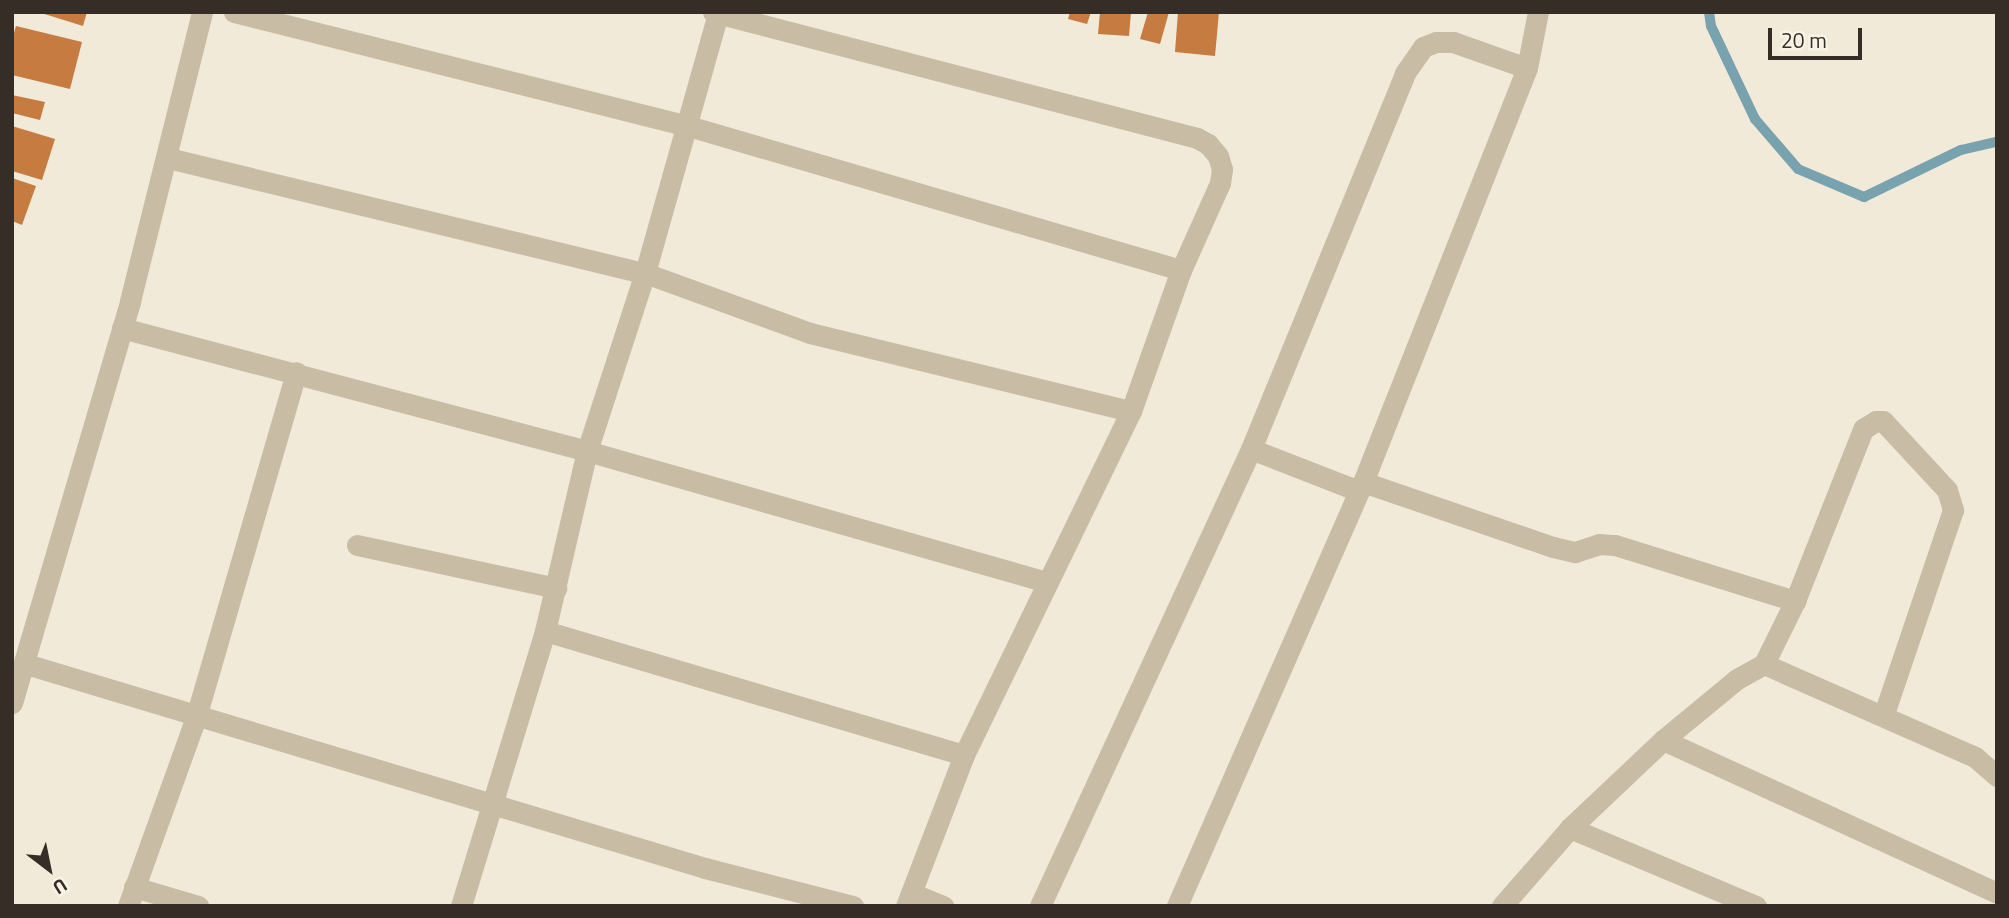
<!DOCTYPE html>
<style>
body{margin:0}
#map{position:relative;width:2009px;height:918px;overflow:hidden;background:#f1ead9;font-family:"Titillium Web",sans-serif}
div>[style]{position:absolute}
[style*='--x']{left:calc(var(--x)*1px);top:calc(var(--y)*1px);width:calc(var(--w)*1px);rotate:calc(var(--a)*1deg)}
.stream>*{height:10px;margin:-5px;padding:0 5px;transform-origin:5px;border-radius:5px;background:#78a2ae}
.building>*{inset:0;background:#c67b41}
.street>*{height:21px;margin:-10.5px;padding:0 10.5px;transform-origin:10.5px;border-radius:10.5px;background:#c9bca5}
span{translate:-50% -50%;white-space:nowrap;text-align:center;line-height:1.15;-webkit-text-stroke:6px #f9f3e5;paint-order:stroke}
.frame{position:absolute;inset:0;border:14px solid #352d26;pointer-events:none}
.north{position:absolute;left:14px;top:834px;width:70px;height:70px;-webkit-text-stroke:5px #f9f3e5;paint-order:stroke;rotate:148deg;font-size:19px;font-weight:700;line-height:28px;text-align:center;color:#352d26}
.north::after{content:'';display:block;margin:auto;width:24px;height:32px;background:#352d26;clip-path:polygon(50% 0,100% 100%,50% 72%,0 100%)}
.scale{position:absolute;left:1768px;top:28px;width:94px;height:32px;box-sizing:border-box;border:4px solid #352d26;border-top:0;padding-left:9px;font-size:21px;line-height:24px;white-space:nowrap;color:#352d26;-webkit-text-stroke:5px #f9f3e5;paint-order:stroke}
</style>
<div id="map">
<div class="stream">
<i style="--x:1709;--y:12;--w:14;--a:82"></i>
<i style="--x:1711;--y:26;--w:103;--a:64.7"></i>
<i style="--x:1755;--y:119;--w:66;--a:49.3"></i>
<i style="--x:1798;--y:169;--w:72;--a:23"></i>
<i style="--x:1864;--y:197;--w:108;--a:-25.9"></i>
<i style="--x:1961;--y:150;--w:37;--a:-13"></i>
</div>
<div class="building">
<i style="clip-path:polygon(38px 12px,87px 12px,83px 26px)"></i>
<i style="clip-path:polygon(1070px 12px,1091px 12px,1087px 24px,1068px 19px)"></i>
<i style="clip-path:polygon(1100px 12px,1131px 12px,1129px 36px,1098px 34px)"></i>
<i style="clip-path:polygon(1148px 12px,1169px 12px,1160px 44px,1140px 39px)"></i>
<i style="clip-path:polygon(1178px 12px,1219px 12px,1215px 56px,1175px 52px)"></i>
<i style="clip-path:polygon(16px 26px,82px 42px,70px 89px,12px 75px,12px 40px)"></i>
<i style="clip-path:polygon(12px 95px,45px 102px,40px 120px,12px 113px)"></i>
<i style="clip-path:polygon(12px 126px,55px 139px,42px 180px,12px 171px)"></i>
<i style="clip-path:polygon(12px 178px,36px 186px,22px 225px,12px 221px)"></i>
</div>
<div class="street">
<i style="--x:234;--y:12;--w:465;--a:14.1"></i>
<i style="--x:685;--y:125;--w:517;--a:16.3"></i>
<i style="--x:713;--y:12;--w:500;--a:14.59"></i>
<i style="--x:1197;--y:138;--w:13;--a:29"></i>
<i style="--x:1208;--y:144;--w:16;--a:50"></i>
<i style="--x:1218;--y:156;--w:14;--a:73"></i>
<i style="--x:1222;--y:169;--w:14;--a:98"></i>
<i style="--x:1220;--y:183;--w:95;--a:114.1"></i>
<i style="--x:1181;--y:270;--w:150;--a:109.5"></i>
<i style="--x:1131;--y:411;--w:382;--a:115.9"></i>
<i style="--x:964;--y:755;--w:162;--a:111"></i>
<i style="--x:1527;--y:68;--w:57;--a:-78.9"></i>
<i style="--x:168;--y:158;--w:491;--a:13.6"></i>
<i style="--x:645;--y:273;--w:176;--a:20"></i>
<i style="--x:810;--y:333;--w:330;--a:13.7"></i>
<i style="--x:122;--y:328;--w:481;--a:14.8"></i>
<i style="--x:587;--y:451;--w:479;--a:15.9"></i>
<i style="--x:1251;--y:449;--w:116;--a:21.3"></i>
<i style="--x:1363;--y:482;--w:201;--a:18.9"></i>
<i style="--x:1553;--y:547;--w:23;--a:13"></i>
<i style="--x:1575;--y:552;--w:25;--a:-18"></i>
<i style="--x:1599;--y:544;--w:16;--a:4"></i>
<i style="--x:1615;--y:545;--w:189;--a:17.3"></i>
<i style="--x:357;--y:545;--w:204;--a:12.2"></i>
<i style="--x:545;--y:631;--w:437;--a:16.5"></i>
<i style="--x:26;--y:664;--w:709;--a:16.72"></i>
<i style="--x:705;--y:868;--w:153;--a:14.4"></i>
<i style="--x:1764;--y:664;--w:70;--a:-63.8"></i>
<i style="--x:1795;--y:601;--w:185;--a:-68.4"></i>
<i style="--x:1863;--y:429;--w:15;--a:-32"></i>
<i style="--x:1876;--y:421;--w:7;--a:0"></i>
<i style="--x:1883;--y:421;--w:94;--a:47.2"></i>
<i style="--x:1947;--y:490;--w:21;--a:73"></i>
<i style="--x:1953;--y:510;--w:215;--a:108.7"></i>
<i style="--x:12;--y:703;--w:419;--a:-73.6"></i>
<i style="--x:130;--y:301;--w:298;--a:-76"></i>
<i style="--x:1663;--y:740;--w:367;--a:24.6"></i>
<i style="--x:1570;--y:828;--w:202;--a:22.8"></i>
<i style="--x:134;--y:887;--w:67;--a:16.5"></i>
<i style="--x:911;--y:893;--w:35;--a:22"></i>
<i style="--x:128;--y:906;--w:201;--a:-70.2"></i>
<i style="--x:196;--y:717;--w:359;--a:-73.8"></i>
<i style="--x:461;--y:906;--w:288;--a:-73"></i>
<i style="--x:545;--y:631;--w:185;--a:-76.9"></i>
<i style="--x:587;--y:451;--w:187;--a:-72"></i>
<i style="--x:645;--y:273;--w:269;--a:-74.3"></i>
<i style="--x:1040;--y:906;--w:503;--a:-65.22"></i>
<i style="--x:1251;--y:449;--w:406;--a:-67.7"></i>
<i style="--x:1405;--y:73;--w:32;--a:-55"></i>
<i style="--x:1423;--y:47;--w:14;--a:-21"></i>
<i style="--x:1436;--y:42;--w:17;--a:0"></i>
<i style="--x:1453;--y:42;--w:78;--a:19.4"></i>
<i style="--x:1527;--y:68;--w:445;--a:111.6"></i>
<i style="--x:1363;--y:482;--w:463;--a:113.7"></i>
<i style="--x:1502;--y:906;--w:103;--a:-48.9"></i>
<i style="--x:1570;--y:828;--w:128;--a:-43.4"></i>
<i style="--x:1663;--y:740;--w:96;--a:-39.5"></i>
<i style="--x:1737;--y:679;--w:31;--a:-29"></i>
<i style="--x:1764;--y:664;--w:231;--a:23.8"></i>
<i style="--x:1975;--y:757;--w:29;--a:41"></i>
</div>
<div class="frame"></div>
<div class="north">U</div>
<div class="scale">20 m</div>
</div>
